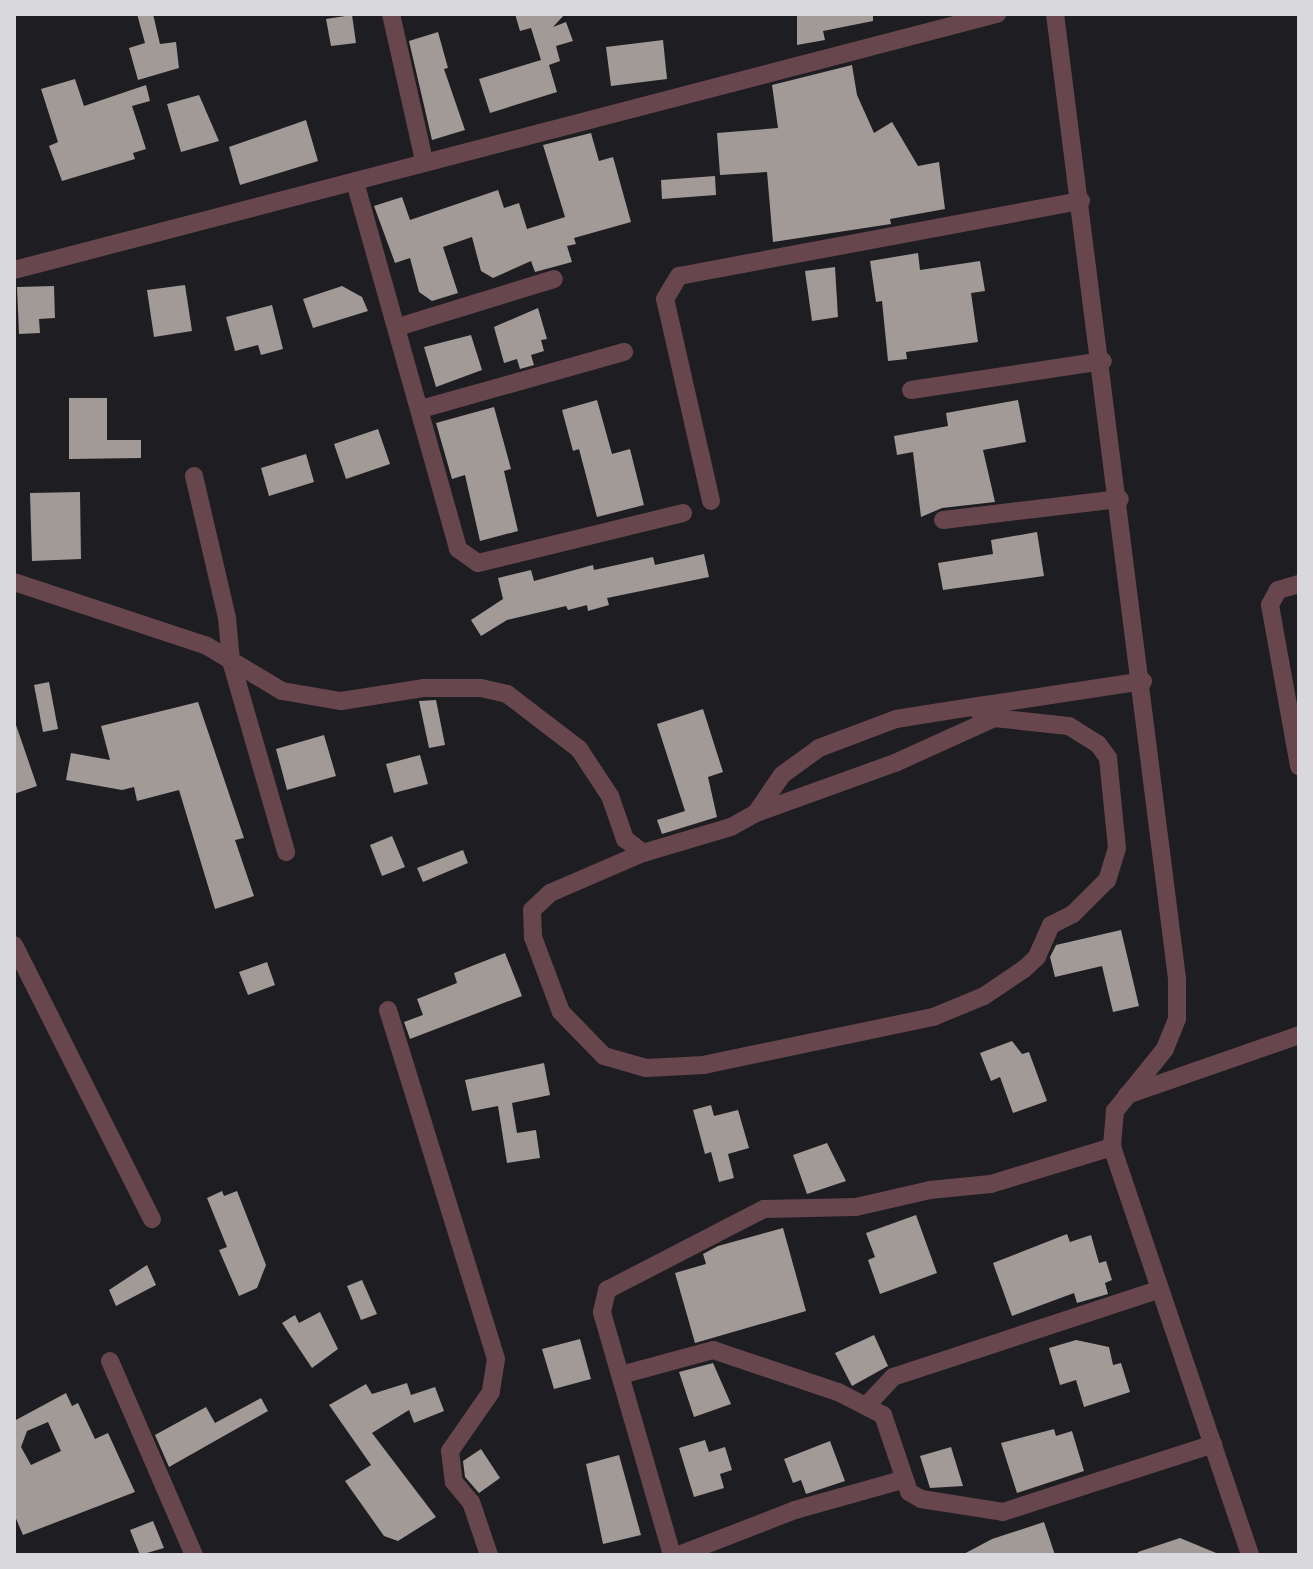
<!DOCTYPE html>
<style>
body{margin:0}
#map{position:relative;width:1313px;height:1569px;overflow:hidden;background:#1d1d22;font-family:Lora,serif}
div>[style]{position:absolute}
[style*='--x']{left:calc(var(--x)*1px);top:calc(var(--y)*1px);width:calc(var(--w)*1px);rotate:calc(var(--a)*1deg)}
.building>*{inset:0;background:#a29a97}
.street>*{height:18px;margin:-9px;padding:0 9px;transform-origin:9px;border-radius:9px;background:#68464e}
span{translate:-50% -50%;white-space:nowrap;text-align:center;line-height:1.15;-webkit-text-stroke:8px #07070a;paint-order:stroke}
.frame{position:absolute;inset:0;border:16px solid #d9d9dd;pointer-events:none}
</style>
<div id="map">
<div class="building">
<i style="clip-path:polygon(137px 14px,153px 14px,160px 44px,176px 42px,179px 68px,138px 80px,129px 48px,145px 43px)"></i>
<i style="clip-path:polygon(515px 14px,565px 14px,553px 27px,566px 22px,573px 41px,556px 46px,560px 61px,549px 65px,557px 92px,490px 113px,479px 79px,541px 60px,531px 28px,520px 31px)"></i>
<i style="clip-path:polygon(797px 14px,873px 14px,873px 21px,823px 31px,825px 40px,797px 45px)"></i>
<i style="clip-path:polygon(352px 15px,356px 43px,331px 46px,326px 19px)"></i>
<i style="clip-path:polygon(438px 32px,448px 68px,444px 69px,465px 130px,432px 140px,409px 41px)"></i>
<i style="clip-path:polygon(663px 40px,667px 79px,611px 86px,606px 47px)"></i>
<i style="clip-path:polygon(852px 65px,857px 95px,874px 133px,892px 122px,918px 166px,939px 162px,945px 209px,890px 219px,891px 224px,773px 242px,767px 172px,720px 175px,717px 133px,778px 128px,772px 85px)"></i>
<i style="clip-path:polygon(75px 79px,84px 106px,146px 85px,150px 101px,132px 106px,146px 149px,133px 153px,135px 159px,62px 181px,49px 146px,58px 142px,41px 89px)"></i>
<i style="clip-path:polygon(199px 95px,219px 141px,181px 152px,167px 104px)"></i>
<i style="clip-path:polygon(306px 120px,318px 161px,240px 185px,229px 147px)"></i>
<i style="clip-path:polygon(591px 133px,599px 161px,613px 157px,631px 222px,574px 238px,576px 244px,567px 246px,572px 262px,535px 272px,531px 261px,493px 278px,481px 271px,472px 237px,443px 247px,458px 293px,432px 301px,419px 292px,410px 258px,395px 263px,374px 206px,402px 197px,410px 220px,498px 190px,504px 208px,519px 203px,527px 229px,565px 217px,543px 145px)"></i>
<i style="clip-path:polygon(715px 176px,716px 195px,662px 199px,661px 180px)"></i>
<i style="clip-path:polygon(918px 253px,920px 270px,980px 261px,985px 291px,971px 293px,978px 342px,906px 352px,907px 359px,888px 361px,882px 301px,876px 302px,870px 261px)"></i>
<i style="clip-path:polygon(835px 267px,838px 317px,812px 321px,805px 271px)"></i>
<i style="clip-path:polygon(185px 285px,192px 331px,154px 337px,147px 290px)"></i>
<i style="clip-path:polygon(54px 286px,55px 318px,39px 319px,40px 333px,19px 334px,17px 287px)"></i>
<i style="clip-path:polygon(342px 286px,362px 297px,368px 311px,313px 328px,303px 299px)"></i>
<i style="clip-path:polygon(272px 305px,283px 349px,261px 355px,258px 345px,235px 351px,226px 317px)"></i>
<i style="clip-path:polygon(538px 308px,547px 339px,541px 340px,544px 351px,531px 355px,534px 365px,520px 369px,517px 359px,504px 363px,494px 327px)"></i>
<i style="clip-path:polygon(471px 335px,482px 370px,436px 387px,424px 347px)"></i>
<i style="clip-path:polygon(69px 398px,107px 398px,107px 440px,141px 440px,141px 458px,69px 459px)"></i>
<i style="clip-path:polygon(597px 400px,612px 454px,630px 449px,644px 505px,597px 517px,579px 449px,573px 451px,562px 410px)"></i>
<i style="clip-path:polygon(1018px 400px,1026px 442px,983px 450px,995px 502px,942px 508px,921px 517px,913px 452px,897px 455px,894px 436px,948px 426px,946px 413px)"></i>
<i style="clip-path:polygon(494px 407px,511px 469px,504px 471px,518px 531px,480px 541px,465px 475px,452px 479px,436px 423px)"></i>
<i style="clip-path:polygon(378px 429px,390px 464px,346px 479px,334px 444px)"></i>
<i style="clip-path:polygon(306px 454px,314px 482px,269px 496px,261px 468px)"></i>
<i style="clip-path:polygon(80px 492px,81px 559px,32px 561px,30px 493px)"></i>
<i style="clip-path:polygon(1037px 532px,1044px 576px,943px 590px,938px 563px,993px 554px,991px 540px)"></i>
<i style="clip-path:polygon(704px 554px,709px 577px,607px 598px,609px 605px,588px 611px,587px 605px,568px 610px,566px 606px,507px 620px,481px 636px,471px 620px,503px 599px,498px 578px,531px 570px,534px 581px,593px 565px,594px 570px,653px 557px,655px 565px)"></i>
<i style="clip-path:polygon(49px 682px,58px 729px,43px 732px,34px 685px)"></i>
<i style="clip-path:polygon(436px 700px,445px 745px,429px 748px,419px 701px)"></i>
<i style="clip-path:polygon(198px 702px,244px 838px,235px 840px,254px 896px,215px 909px,179px 790px,137px 801px,134px 787px,122px 790px,66px 780px,71px 753px,110px 760px,101px 726px)"></i>
<i style="clip-path:polygon(703px 709px,723px 772px,708px 777px,717px 817px,662px 834px,657px 820px,685px 811px,657px 724px)"></i>
<i style="clip-path:polygon(16px 725px,37px 786px,14px 794px,14px 726px)"></i>
<i style="clip-path:polygon(324px 735px,336px 776px,287px 790px,276px 749px)"></i>
<i style="clip-path:polygon(420px 755px,428px 784px,394px 793px,386px 764px)"></i>
<i style="clip-path:polygon(392px 836px,405px 867px,382px 876px,370px 845px)"></i>
<i style="clip-path:polygon(463px 850px,468px 863px,423px 882px,417px 868px)"></i>
<i style="clip-path:polygon(1121px 930px,1139px 1006px,1113px 1012px,1102px 966px,1055px 977px,1050px 957px,1056px 945px)"></i>
<i style="clip-path:polygon(505px 953px,522px 996px,410px 1039px,404px 1022px,423px 1015px,417px 999px,457px 983px,454px 973px)"></i>
<i style="clip-path:polygon(267px 962px,275px 985px,248px 995px,239px 972px)"></i>
<i style="clip-path:polygon(1012px 1041px,1022px 1054px,1029px 1052px,1047px 1101px,1013px 1113px,1000px 1077px,991px 1081px,980px 1053px)"></i>
<i style="clip-path:polygon(544px 1063px,550px 1095px,512px 1103px,517px 1133px,536px 1130px,540px 1158px,507px 1163px,498px 1106px,472px 1111px,465px 1080px)"></i>
<i style="clip-path:polygon(711px 1105px,714px 1116px,738px 1110px,749px 1148px,728px 1154px,734px 1178px,719px 1182px,711px 1152px,705px 1154px,693px 1110px)"></i>
<i style="clip-path:polygon(827px 1143px,846px 1181px,807px 1194px,793px 1155px)"></i>
<i style="clip-path:polygon(222px 1191px,224px 1196px,237px 1191px,266px 1265px,257px 1288px,239px 1296px,219px 1250px,227px 1247px,207px 1198px)"></i>
<i style="clip-path:polygon(916px 1215px,937px 1273px,880px 1294px,868px 1260px,875px 1257px,866px 1233px)"></i>
<i style="clip-path:polygon(783px 1228px,806px 1311px,695px 1343px,675px 1273px,706px 1264px,703px 1254px,718px 1246px)"></i>
<i style="clip-path:polygon(1067px 1234px,1070px 1242px,1091px 1235px,1099px 1263px,1106px 1261px,1112px 1280px,1105px 1283px,1108px 1294px,1077px 1303px,1074px 1293px,1012px 1316px,993px 1263px)"></i>
<i style="clip-path:polygon(147px 1265px,156px 1285px,116px 1306px,109px 1290px)"></i>
<i style="clip-path:polygon(362px 1280px,377px 1314px,361px 1320px,347px 1286px)"></i>
<i style="clip-path:polygon(320px 1312px,338px 1349px,312px 1368px,282px 1323px,295px 1315px,299px 1323px)"></i>
<i style="clip-path:polygon(874px 1335px,888px 1366px,852px 1386px,835px 1353px)"></i>
<i style="clip-path:polygon(580px 1339px,591px 1379px,554px 1389px,542px 1349px)"></i>
<i style="clip-path:polygon(1076px 1340px,1109px 1347px,1113px 1365px,1121px 1363px,1130px 1392px,1084px 1407px,1076px 1380px,1060px 1385px,1049px 1348px)"></i>
<i style="clip-path:polygon(713px 1363px,731px 1404px,694px 1417px,679px 1372px)"></i>
<i style="clip-path:polygon(407px 1383px,411px 1395px,435px 1387px,444px 1411px,414px 1423px,409px 1410px,372px 1433px,436px 1517px,398px 1541px,384px 1536px,345px 1481px,371px 1465px,329px 1405px,366px 1384px,372px 1394px)"></i>
<i style="clip-path:polygon(evenodd,66px 1393px,72px 1406px,78px 1403px,95px 1439px,108px 1433px,135px 1492px,23px 1535px,14px 1514px,14px 1421px,66px 1393px,48px 1422px,61px 1451px,31px 1465px,21px 1447px,27px 1431px,48px 1422px)"></i>
<i style="clip-path:polygon(261px 1398px,268px 1411px,169px 1467px,155px 1435px,206px 1407px,215px 1423px)"></i>
<i style="clip-path:polygon(1054px 1429px,1056px 1436px,1072px 1431px,1084px 1471px,1017px 1493px,1001px 1443px)"></i>
<i style="clip-path:polygon(705px 1440px,709px 1452px,725px 1447px,732px 1470px,720px 1474px,724px 1488px,694px 1497px,679px 1448px)"></i>
<i style="clip-path:polygon(830px 1441px,845px 1481px,806px 1494px,801px 1480px,793px 1483px,784px 1459px)"></i>
<i style="clip-path:polygon(951px 1447px,963px 1486px,930px 1488px,920px 1456px)"></i>
<i style="clip-path:polygon(481px 1449px,500px 1478px,479px 1493px,465px 1477px,463px 1461px)"></i>
<i style="clip-path:polygon(619px 1455px,641px 1535px,603px 1544px,586px 1464px)"></i>
<i style="clip-path:polygon(153px 1521px,164px 1548px,140px 1555px,130px 1530px)"></i>
<i style="clip-path:polygon(1044px 1522px,1055px 1555px,962px 1555px,992px 1539px)"></i>
<i style="clip-path:polygon(1180px 1538px,1221px 1555px,1138px 1555px,1138px 1552px)"></i>
</div>
<div class="street">
<i style="--x:391;--y:14;--w:151;--a:77.3"></i>
<i style="--x:1055;--y:14;--w:973;--a:82.79"></i>
<i style="--x:1177;--y:979;--w:40;--a:90"></i>
<i style="--x:1177;--y:1019;--w:32;--a:112"></i>
<i style="--x:1165;--y:1049;--w:80;--a:128.9"></i>
<i style="--x:1115;--y:1111;--w:36;--a:95"></i>
<i style="--x:1112;--y:1147;--w:431;--a:71.3"></i>
<i style="--x:355;--y:182;--w:381;--a:74.3"></i>
<i style="--x:458;--y:549;--w:24;--a:35"></i>
<i style="--x:478;--y:563;--w:211;--a:-13.7"></i>
<i style="--x:14;--y:270;--w:1016;--a:-14.6"></i>
<i style="--x:398;--y:327;--w:163;--a:-17.1"></i>
<i style="--x:911;--y:390;--w:194;--a:-8.6"></i>
<i style="--x:421;--y:409;--w:211;--a:-15.7"></i>
<i style="--x:194;--y:476;--w:146;--a:76.9"></i>
<i style="--x:227;--y:618;--w:43;--a:84.7"></i>
<i style="--x:231;--y:661;--w:199;--a:73.9"></i>
<i style="--x:711;--y:501;--w:207;--a:-102.8"></i>
<i style="--x:665;--y:299;--w:27;--a:-59"></i>
<i style="--x:679;--y:276;--w:409;--a:-10.6"></i>
<i style="--x:943;--y:520;--w:178;--a:-6.8"></i>
<i style="--x:14;--y:582;--w:203;--a:18.3"></i>
<i style="--x:207;--y:646;--w:87;--a:31"></i>
<i style="--x:282;--y:691;--w:60;--a:9.6"></i>
<i style="--x:341;--y:701;--w:83;--a:-9"></i>
<i style="--x:423;--y:688;--w:58;--a:0"></i>
<i style="--x:481;--y:688;--w:27;--a:13"></i>
<i style="--x:507;--y:694;--w:91;--a:37.4"></i>
<i style="--x:579;--y:749;--w:56;--a:56.6"></i>
<i style="--x:610;--y:796;--w:46;--a:70.8"></i>
<i style="--x:625;--y:839;--w:23;--a:38"></i>
<i style="--x:1299;--y:584;--w:22;--a:164"></i>
<i style="--x:1278;--y:590;--w:17;--a:118"></i>
<i style="--x:1270;--y:605;--w:164;--a:79.8"></i>
<i style="--x:972;--y:707;--w:25;--a:27"></i>
<i style="--x:994;--y:718;--w:75;--a:6.1"></i>
<i style="--x:1069;--y:726;--w:34;--a:32"></i>
<i style="--x:1098;--y:744;--w:17;--a:54"></i>
<i style="--x:1108;--y:758;--w:90;--a:84.3"></i>
<i style="--x:1117;--y:848;--w:34;--a:107"></i>
<i style="--x:1107;--y:880;--w:48;--a:135"></i>
<i style="--x:1073;--y:914;--w:25;--a:153"></i>
<i style="--x:1051;--y:925;--w:35;--a:114"></i>
<i style="--x:1037;--y:957;--w:18;--a:137"></i>
<i style="--x:1024;--y:969;--w:48;--a:146"></i>
<i style="--x:984;--y:996;--w:55;--a:157.6"></i>
<i style="--x:933;--y:1017;--w:234;--a:168.2"></i>
<i style="--x:704;--y:1065;--w:58;--a:177"></i>
<i style="--x:646;--y:1068;--w:44;--a:-164.1"></i>
<i style="--x:604;--y:1056;--w:62;--a:-134.3"></i>
<i style="--x:561;--y:1012;--w:80;--a:-110.5"></i>
<i style="--x:533;--y:937;--w:27;--a:-92"></i>
<i style="--x:532;--y:910;--w:25;--a:-43"></i>
<i style="--x:550;--y:893;--w:101;--a:-23.3"></i>
<i style="--x:643;--y:853;--w:92;--a:-16.5"></i>
<i style="--x:731;--y:827;--w:29;--a:-29"></i>
<i style="--x:756;--y:813;--w:46;--a:-55.6"></i>
<i style="--x:782;--y:775;--w:46;--a:-36.1"></i>
<i style="--x:819;--y:748;--w:82;--a:-20.6"></i>
<i style="--x:896;--y:719;--w:77;--a:-9"></i>
<i style="--x:972;--y:707;--w:173;--a:-8.6"></i>
<i style="--x:756;--y:813;--w:148;--a:-19.8"></i>
<i style="--x:895;--y:763;--w:109;--a:-24.4"></i>
<i style="--x:14;--y:945;--w:307;--a:63.3"></i>
<i style="--x:388;--y:1010;--w:365;--a:72.8"></i>
<i style="--x:496;--y:1359;--w:33;--a:99"></i>
<i style="--x:491;--y:1392;--w:72;--a:124.8"></i>
<i style="--x:450;--y:1451;--w:31;--a:83"></i>
<i style="--x:454;--y:1482;--w:26;--a:50"></i>
<i style="--x:471;--y:1502;--w:56;--a:71.2"></i>
<i style="--x:1127;--y:1095;--w:182;--a:-19.2"></i>
<i style="--x:110;--y:1361;--w:211;--a:66.6"></i>
<i style="--x:621;--y:1375;--w:95;--a:-15.2"></i>
<i style="--x:713;--y:1350;--w:132;--a:18.6"></i>
<i style="--x:838;--y:1392;--w:51;--a:27.1"></i>
<i style="--x:883;--y:1415;--w:81;--a:71.3"></i>
<i style="--x:909;--y:1492;--w:14;--a:30"></i>
<i style="--x:921;--y:1499;--w:83;--a:9"></i>
<i style="--x:1003;--y:1512;--w:221;--a:-17.9"></i>
<i style="--x:868;--y:1404;--w:37;--a:-47"></i>
<i style="--x:893;--y:1377;--w:281;--a:-18.2"></i>
<i style="--x:672;--y:1555;--w:253;--a:-106.1"></i>
<i style="--x:602;--y:1312;--w:23;--a:-77"></i>
<i style="--x:607;--y:1290;--w:177;--a:-27.3"></i>
<i style="--x:764;--y:1209;--w:92;--a:-1.2"></i>
<i style="--x:856;--y:1207;--w:76;--a:-12.9"></i>
<i style="--x:930;--y:1190;--w:61;--a:-5.6"></i>
<i style="--x:991;--y:1184;--w:127;--a:-17"></i>
<i style="--x:679;--y:1555;--w:124;--a:-21.2"></i>
<i style="--x:795;--y:1510;--w:111;--a:-15.7"></i>
</div>
<div class="frame"></div>
</div>
